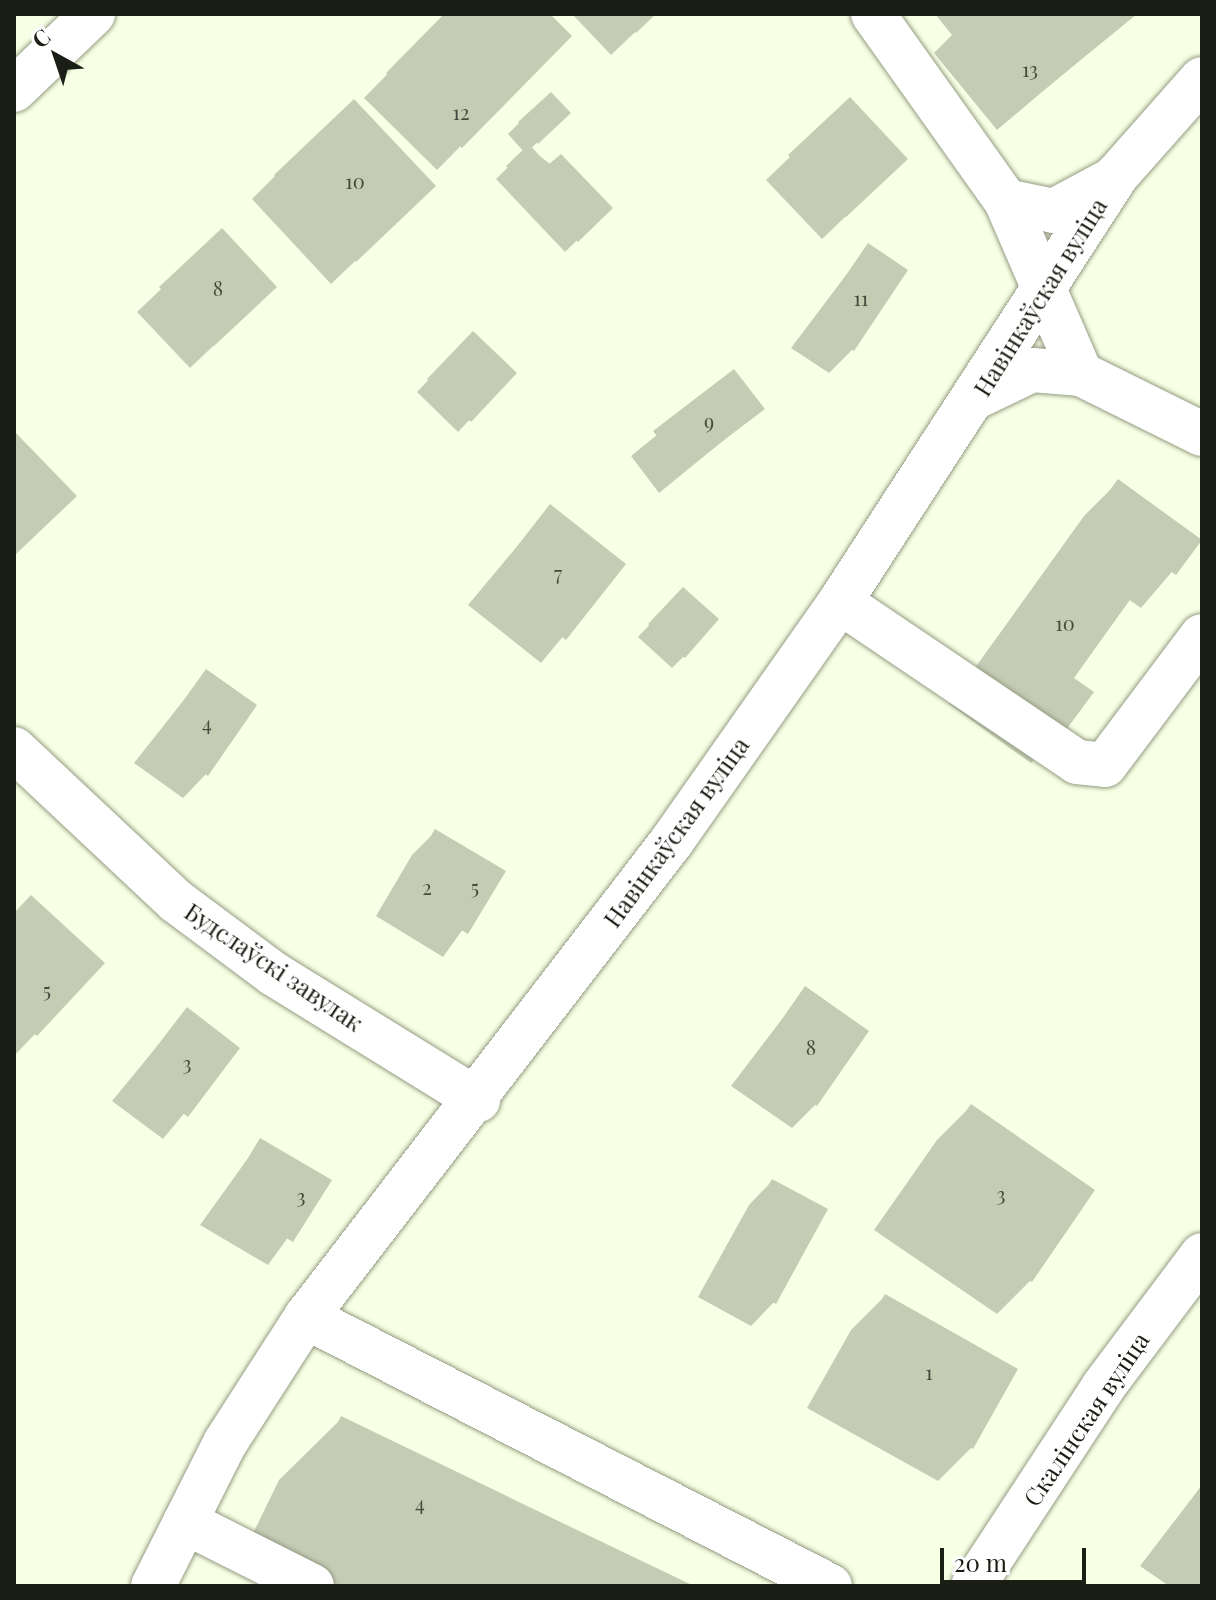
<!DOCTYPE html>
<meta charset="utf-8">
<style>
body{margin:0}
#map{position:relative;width:1216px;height:1600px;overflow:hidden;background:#f7ffe4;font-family:"Playfair Display",serif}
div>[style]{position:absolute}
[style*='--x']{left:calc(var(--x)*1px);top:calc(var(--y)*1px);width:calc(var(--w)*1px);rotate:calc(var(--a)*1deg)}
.shadow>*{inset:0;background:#0003}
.building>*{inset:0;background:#c5ccb3}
.roads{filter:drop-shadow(0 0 2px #959c83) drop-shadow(0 0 2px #959c83)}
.minor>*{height:44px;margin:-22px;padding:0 22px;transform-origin:22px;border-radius:22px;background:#fff}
.major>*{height:44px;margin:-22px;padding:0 22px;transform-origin:22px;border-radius:22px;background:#fff}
span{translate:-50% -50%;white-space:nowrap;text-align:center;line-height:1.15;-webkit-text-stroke:7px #fff;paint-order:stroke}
.number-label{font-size:20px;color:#464a3c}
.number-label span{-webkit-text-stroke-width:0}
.street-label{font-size:24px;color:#1b1e14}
.frame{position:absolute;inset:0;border:16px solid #1b1e14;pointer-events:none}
.north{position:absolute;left:16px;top:16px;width:80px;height:80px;-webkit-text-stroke:6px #fff;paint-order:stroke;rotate:320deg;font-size:22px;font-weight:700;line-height:32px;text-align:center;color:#1b1e14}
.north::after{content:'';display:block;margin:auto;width:28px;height:36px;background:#1b1e14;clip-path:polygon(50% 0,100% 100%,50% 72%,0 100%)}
.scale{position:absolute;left:940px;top:1548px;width:146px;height:36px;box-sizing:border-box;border:4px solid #1b1e14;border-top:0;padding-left:10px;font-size:24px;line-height:28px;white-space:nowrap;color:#1b1e14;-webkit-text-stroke:6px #fff;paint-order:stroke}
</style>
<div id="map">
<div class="shadow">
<i style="clip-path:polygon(446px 14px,547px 14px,569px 36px,437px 170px,364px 98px)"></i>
<i style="clip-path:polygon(572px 14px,654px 14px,611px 55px)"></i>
<i style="clip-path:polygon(935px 14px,1134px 14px,997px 130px,934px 53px,952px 35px)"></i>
<i style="clip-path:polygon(849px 100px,882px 182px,822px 239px,766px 180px)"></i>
<i style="clip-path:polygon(569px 113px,530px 149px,610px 208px,565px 252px,496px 179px,524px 152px,508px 134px,519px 123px)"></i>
<i style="clip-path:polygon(275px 176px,410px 209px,331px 284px,252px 199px)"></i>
<i style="clip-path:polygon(222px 231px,251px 310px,190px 368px,137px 312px)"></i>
<i style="clip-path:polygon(868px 246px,852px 350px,829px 373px,791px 348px)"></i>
<i style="clip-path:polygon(473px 333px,514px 373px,458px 432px,417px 392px)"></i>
<i style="clip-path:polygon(734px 372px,762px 409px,659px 493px,631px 456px)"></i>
<i style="clip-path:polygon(1118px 482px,1199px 540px,1141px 608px,1128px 599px,1072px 678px,1065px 729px,1031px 763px,949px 704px,1084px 516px)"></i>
<i style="clip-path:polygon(550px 507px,623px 564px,541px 663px,468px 605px)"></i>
<i style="clip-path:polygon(672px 601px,684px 656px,672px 668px,638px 637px)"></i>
<i style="clip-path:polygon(206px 672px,206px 774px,183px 798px,134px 763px)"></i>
<i style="clip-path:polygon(435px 832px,504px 872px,443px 957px,376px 916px,412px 855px)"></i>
<i style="clip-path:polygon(14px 915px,102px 963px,14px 1056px)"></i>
<i style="clip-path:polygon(805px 989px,816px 1104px,792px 1128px,731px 1086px)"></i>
<i style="clip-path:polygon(187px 1010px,238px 1048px,163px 1139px,112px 1101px)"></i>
<i style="clip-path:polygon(971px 1106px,1030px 1281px,997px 1314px,874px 1230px,937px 1140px)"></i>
<i style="clip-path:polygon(261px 1140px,329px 1181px,268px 1265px,200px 1225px)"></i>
<i style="clip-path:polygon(772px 1181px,774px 1302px,751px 1326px,698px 1297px,749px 1205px)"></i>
<i style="clip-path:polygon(885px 1296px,972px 1447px,938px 1481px,807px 1408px,851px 1330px)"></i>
<i style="clip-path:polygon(341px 1419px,689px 1586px,270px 1586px,242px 1556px,279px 1480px)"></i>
<i style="clip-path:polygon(1202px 1485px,1202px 1586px,1169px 1586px,1140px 1566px)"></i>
</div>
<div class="building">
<i style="clip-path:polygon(444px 14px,550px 14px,572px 36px,462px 148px,386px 73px)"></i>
<i style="clip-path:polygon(617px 14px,656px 14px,636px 33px)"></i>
<i style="clip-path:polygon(956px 14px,1137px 14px,1022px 108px,956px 28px,963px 22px)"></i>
<i style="clip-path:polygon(551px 92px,571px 113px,538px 144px,518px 122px)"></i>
<i style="clip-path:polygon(850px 97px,908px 159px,846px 217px,788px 155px)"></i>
<i style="clip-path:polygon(354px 99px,436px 186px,356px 262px,274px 175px)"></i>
<i style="clip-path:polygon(529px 144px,548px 165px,561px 154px,613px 208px,578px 242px,506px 166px)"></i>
<i style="clip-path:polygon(222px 228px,277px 287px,214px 346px,159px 287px)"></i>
<i style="clip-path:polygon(868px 243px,908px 270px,854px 351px,813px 324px)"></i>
<i style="clip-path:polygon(473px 331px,517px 373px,471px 422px,427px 379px)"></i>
<i style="clip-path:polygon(734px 369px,765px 409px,683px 471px,653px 431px)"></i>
<i style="clip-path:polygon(14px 431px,77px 496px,14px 556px)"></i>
<i style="clip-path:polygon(1118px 479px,1202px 540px,1176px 575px,1157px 562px,1074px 678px,1094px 692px,1066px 730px,981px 669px)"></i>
<i style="clip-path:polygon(550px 504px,626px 564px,566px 640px,490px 581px)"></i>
<i style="clip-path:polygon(683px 587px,719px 619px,685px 658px,648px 624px)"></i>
<i style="clip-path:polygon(206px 669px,257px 705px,208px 776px,156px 739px)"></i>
<i style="clip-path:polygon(435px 829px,506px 871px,468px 934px,398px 892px)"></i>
<i style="clip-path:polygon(31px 895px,105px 963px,37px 1036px,14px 1015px,14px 913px)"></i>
<i style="clip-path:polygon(805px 986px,869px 1031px,817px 1106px,753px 1061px)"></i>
<i style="clip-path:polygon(187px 1007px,240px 1048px,188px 1117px,134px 1076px)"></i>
<i style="clip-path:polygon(971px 1104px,1095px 1190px,1032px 1282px,907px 1195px)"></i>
<i style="clip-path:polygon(260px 1138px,332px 1180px,293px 1242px,223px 1200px)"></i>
<i style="clip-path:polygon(772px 1179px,828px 1209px,776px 1304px,720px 1273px)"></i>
<i style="clip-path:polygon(885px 1294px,1018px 1369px,973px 1449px,839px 1373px)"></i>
<i style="clip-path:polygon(341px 1416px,575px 1529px,694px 1586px,494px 1586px,423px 1552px,417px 1565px,330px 1524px,337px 1510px,303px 1494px)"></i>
<i style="clip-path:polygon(1202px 1485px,1202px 1570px,1162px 1542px)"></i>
</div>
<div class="roads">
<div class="minor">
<i style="--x:873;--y:14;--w:229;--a:54.6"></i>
<i style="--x:1006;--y:201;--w:189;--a:66.6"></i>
<i style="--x:1006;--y:201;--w:49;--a:11.8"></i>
<i style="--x:1054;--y:211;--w:64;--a:-28.2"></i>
<i style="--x:978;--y:396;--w:60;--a:-25.7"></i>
<i style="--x:1032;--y:370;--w:49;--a:4.7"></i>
<i style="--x:1081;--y:374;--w:135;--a:26.4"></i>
<i style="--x:840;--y:602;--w:286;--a:34"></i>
<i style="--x:1077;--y:762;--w:28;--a:6"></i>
<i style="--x:1105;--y:765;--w:161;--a:-53.1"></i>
<i style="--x:14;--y:749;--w:222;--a:43.2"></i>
<i style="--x:176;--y:901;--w:122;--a:36.7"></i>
<i style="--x:274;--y:974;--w:240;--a:31.7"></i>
<i style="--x:306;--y:1317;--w:589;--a:27.17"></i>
<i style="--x:185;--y:1522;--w:142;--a:26.7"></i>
<i style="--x:153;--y:1586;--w:160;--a:-63.3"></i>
<i style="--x:225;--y:1443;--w:150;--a:-57.3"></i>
<i style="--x:306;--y:1317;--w:600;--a:-52.44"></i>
<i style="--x:672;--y:841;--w:292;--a:-54.9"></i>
<i style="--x:840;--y:602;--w:509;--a:-57.03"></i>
<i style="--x:1117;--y:175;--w:128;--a:-48.5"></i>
<i style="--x:973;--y:1586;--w:238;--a:-56.8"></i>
<i style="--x:1103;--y:1387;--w:165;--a:-53.1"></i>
</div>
<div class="major">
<i style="--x:14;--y:90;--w:110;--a:-43.9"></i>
</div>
</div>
<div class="number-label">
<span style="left:1030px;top:68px">13</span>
<span style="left:461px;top:111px">12</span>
<span style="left:355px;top:180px">10</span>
<span style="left:218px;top:287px">8</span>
<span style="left:861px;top:297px">11</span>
<span style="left:709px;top:420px">9</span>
<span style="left:558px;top:572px">7</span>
<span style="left:1065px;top:622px">10</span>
<span style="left:207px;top:722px">4</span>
<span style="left:427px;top:886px">2</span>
<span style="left:475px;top:886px">5</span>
<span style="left:47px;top:989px">5</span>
<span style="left:811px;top:1046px">8</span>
<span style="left:187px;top:1062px">3</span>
<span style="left:1001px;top:1193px">3</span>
<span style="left:301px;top:1195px">3</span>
<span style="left:929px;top:1371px">1</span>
<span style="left:420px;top:1502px">4</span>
</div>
<div class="street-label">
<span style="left:1040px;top:297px;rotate:-58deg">Навінкаўская вуліца</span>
<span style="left:676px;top:832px;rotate:-54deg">Навінкаўская вуліца</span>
<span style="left:274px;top:967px;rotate:34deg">Будслаўскі завулак</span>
<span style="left:1086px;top:1419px;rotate:-56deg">Скалінская вуліца</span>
</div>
<div class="frame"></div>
<div class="north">С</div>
<div class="scale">20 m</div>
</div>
